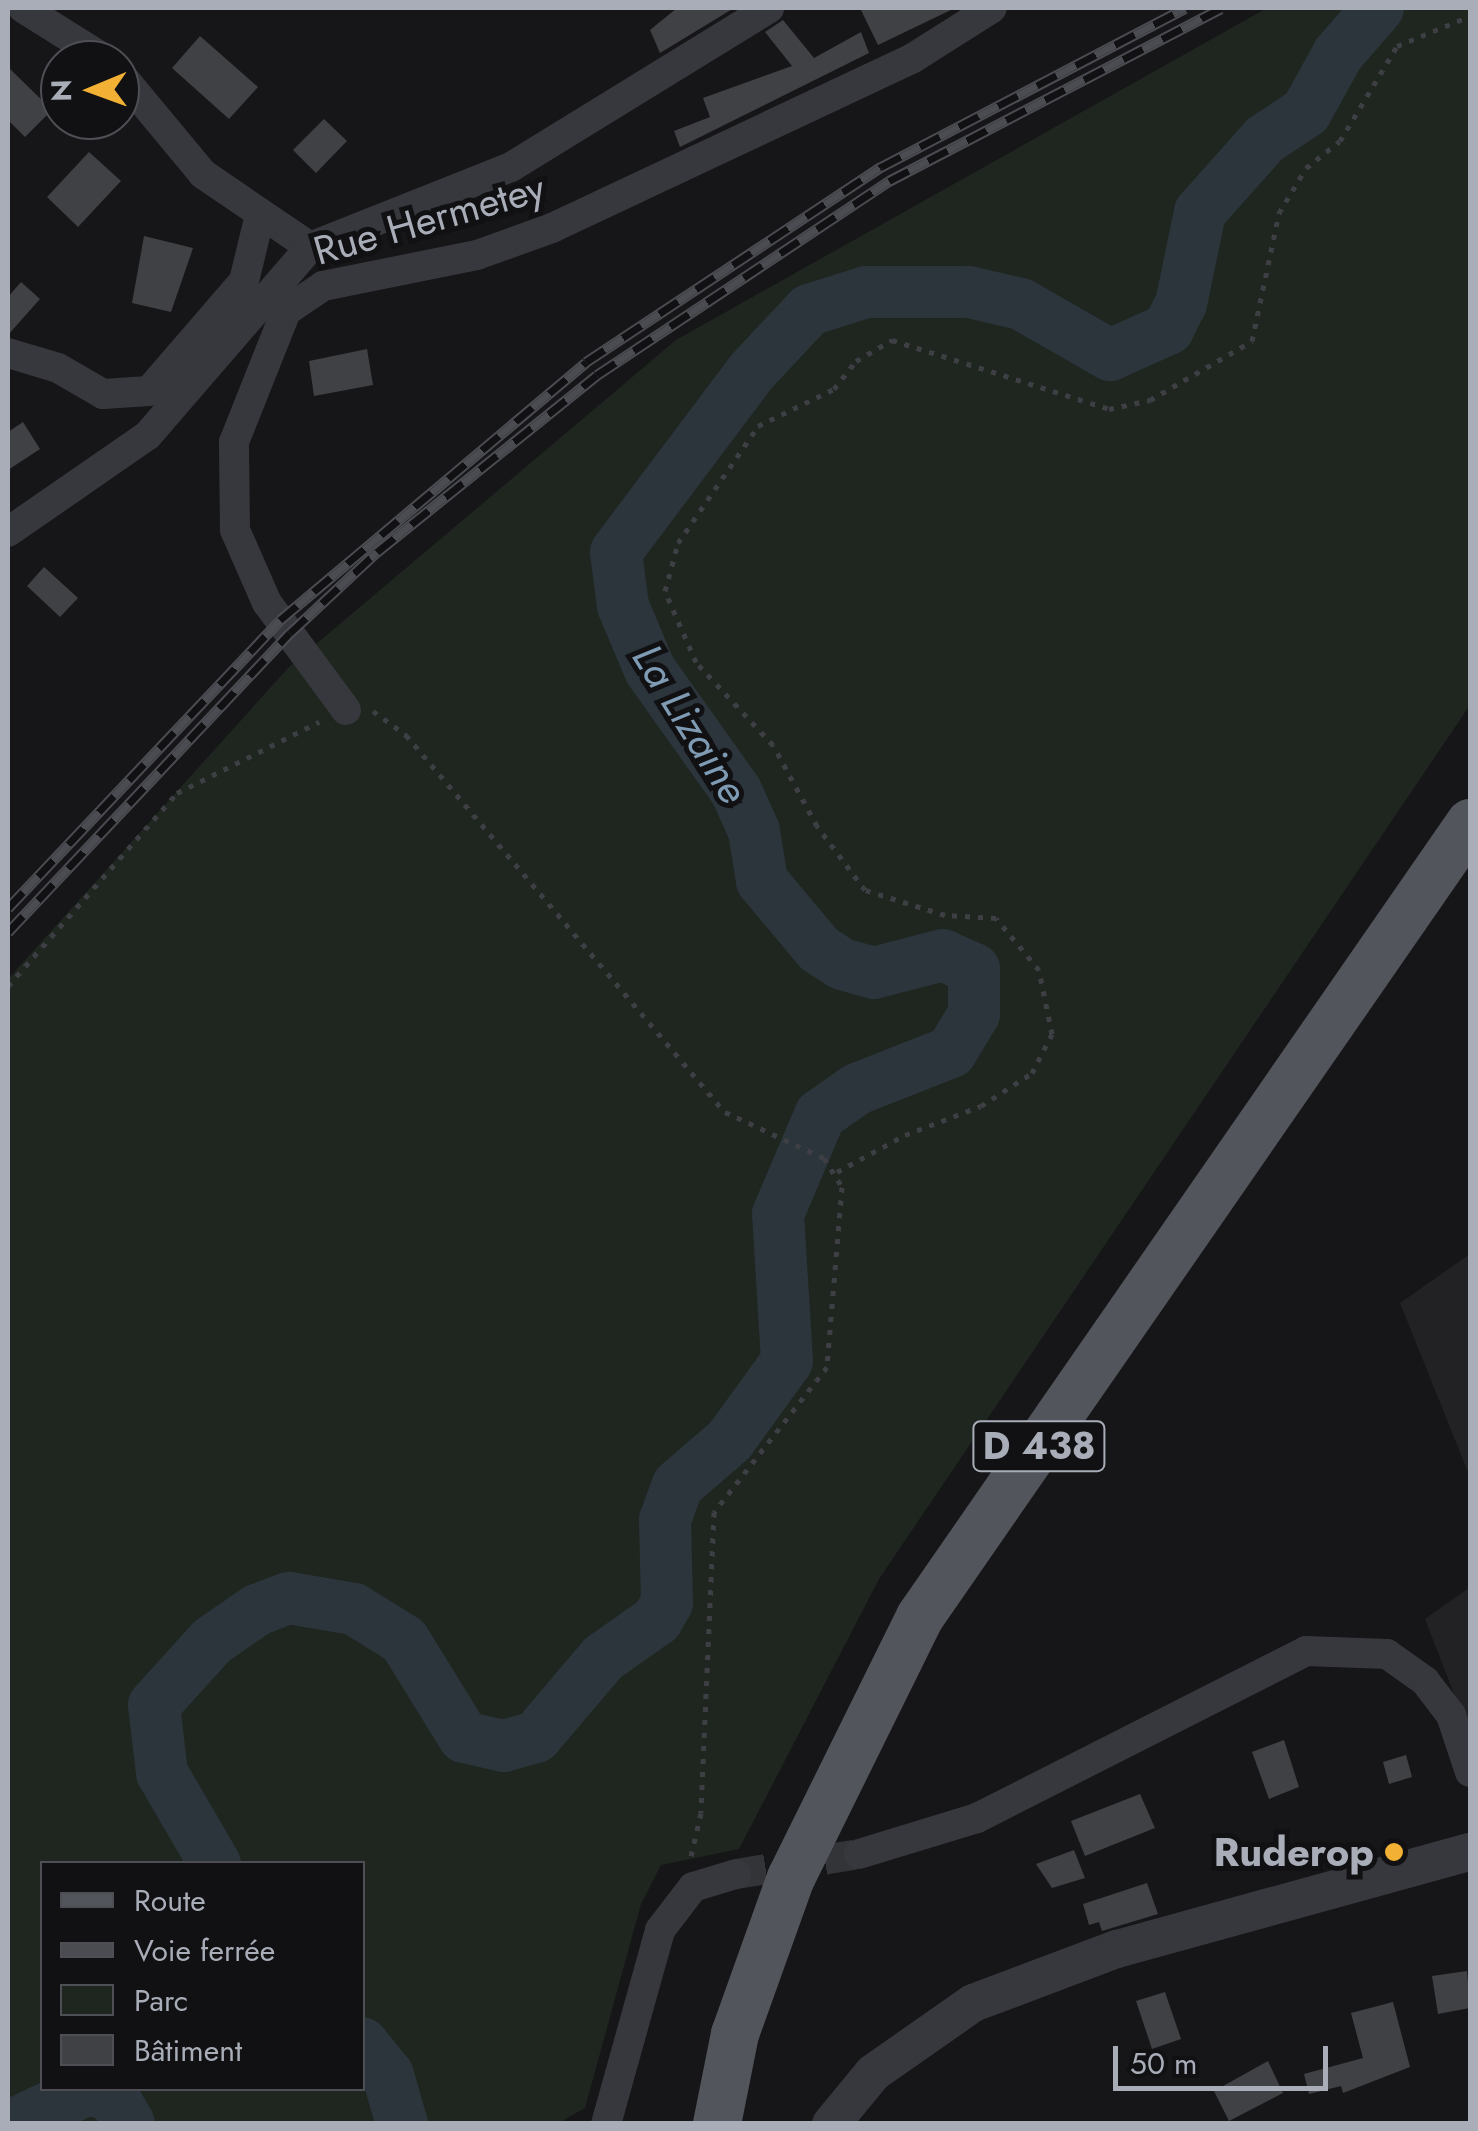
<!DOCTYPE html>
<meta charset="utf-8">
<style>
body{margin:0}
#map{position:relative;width:1478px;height:2131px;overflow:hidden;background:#161618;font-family:Jost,sans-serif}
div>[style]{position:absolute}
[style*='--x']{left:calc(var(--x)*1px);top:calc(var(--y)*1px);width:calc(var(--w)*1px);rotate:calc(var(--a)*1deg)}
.built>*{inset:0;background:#222225}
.green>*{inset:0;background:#1e261f}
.river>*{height:52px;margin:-26px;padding:0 26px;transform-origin:26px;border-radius:26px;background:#2c353c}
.building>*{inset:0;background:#404145}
.minor-tunnel>*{height:30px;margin-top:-15px;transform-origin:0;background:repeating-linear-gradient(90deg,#333438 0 30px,transparent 0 45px)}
.path>*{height:5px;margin-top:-2.5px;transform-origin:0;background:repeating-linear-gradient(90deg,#3d3f44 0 5px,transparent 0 13px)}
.minor>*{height:30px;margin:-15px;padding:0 15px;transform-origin:15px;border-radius:15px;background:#37383d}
.tertiary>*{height:38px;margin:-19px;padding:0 19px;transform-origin:19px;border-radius:19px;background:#37383d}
.primary>*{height:48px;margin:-24px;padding:0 24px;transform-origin:24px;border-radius:24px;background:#53555c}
.rail>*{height:11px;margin-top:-5.5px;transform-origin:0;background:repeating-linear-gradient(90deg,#111113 0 22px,#4a4c52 0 44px);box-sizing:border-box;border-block:2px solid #4a4c52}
.dots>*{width:28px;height:28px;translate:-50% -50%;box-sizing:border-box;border:5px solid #111113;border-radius:50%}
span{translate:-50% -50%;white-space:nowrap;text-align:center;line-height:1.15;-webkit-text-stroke:10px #111113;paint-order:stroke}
.shield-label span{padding:2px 8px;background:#111113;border:2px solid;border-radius:8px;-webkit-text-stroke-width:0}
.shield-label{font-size:38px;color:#a8adb8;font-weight:700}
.street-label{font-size:40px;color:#a8adb8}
.poi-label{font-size:40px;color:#a8adb8;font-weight:700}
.right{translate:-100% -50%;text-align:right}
.water-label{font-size:42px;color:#7f9bb3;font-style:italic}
.frame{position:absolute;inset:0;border:10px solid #a8adb8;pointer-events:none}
.legend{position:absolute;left:40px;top:1861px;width:325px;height:230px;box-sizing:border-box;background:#111113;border:2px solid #4d4f55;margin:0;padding:12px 18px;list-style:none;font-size:30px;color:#a8adb8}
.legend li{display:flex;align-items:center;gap:20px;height:50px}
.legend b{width:50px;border:2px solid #4d4f55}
.north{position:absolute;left:40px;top:40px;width:100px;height:100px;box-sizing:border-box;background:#111113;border:2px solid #4d4f55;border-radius:50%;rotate:269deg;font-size:28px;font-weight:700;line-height:40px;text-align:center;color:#a8adb8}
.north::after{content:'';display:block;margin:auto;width:35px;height:45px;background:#f2b134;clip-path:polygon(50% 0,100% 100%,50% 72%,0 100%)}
.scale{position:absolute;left:1113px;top:2046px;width:215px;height:45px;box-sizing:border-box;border:5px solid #a8adb8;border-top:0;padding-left:12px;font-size:30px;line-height:35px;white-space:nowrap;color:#a8adb8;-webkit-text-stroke:8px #111113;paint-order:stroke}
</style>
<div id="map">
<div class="built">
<i style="clip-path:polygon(1470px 1254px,1470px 1477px,1400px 1303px)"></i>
<i style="clip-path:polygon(1470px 1587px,1470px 1735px,1425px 1619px)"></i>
</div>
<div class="green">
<i style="clip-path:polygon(evenodd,1267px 8px,1470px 8px,1470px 705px,879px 1579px,739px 1849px,661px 1865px,641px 1904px,585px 2108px,557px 2124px,8px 2124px,8px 979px,289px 667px,676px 340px,1267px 8px,42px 1864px,362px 1864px,362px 2088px,42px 2088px,42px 1864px)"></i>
</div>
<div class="river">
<i style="--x:215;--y:1864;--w:105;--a:-120.2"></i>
<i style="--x:162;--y:1773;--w:68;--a:-96.7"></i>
<i style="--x:154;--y:1705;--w:86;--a:-47.8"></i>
<i style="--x:212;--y:1641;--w:55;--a:-34.6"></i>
<i style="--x:257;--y:1610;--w:34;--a:-21"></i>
<i style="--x:289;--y:1598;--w:66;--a:9.6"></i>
<i style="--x:354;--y:1609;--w:59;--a:31.8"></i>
<i style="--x:404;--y:1640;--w:114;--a:58.3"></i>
<i style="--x:464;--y:1737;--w:41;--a:12.7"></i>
<i style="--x:504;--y:1746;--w:33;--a:-16"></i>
<i style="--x:536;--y:1737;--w:104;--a:-49.7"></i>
<i style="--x:603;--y:1658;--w:66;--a:-35.1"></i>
<i style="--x:657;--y:1620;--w:20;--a:-60"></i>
<i style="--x:667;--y:1603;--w:83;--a:-91.4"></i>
<i style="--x:665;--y:1520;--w:37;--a:-70"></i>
<i style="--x:678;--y:1485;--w:69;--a:-40.9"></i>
<i style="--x:730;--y:1440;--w:97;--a:-54.2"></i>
<i style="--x:787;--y:1361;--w:147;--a:-93.5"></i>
<i style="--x:778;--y:1214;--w:108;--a:-67"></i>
<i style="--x:820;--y:1115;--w:45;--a:-35.1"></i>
<i style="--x:857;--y:1089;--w:101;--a:-21.5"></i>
<i style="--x:951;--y:1052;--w:44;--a:-58.8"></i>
<i style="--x:974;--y:1014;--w:45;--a:-90"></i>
<i style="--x:974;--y:969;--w:34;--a:-156"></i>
<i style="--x:943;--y:955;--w:71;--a:165.4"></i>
<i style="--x:874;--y:973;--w:33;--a:-164"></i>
<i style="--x:842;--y:964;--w:27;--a:-147"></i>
<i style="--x:819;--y:949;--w:89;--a:-130"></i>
<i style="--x:762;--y:881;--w:51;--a:-99.1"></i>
<i style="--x:754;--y:831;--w:44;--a:-114.2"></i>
<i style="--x:736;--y:791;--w:148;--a:-125.4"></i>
<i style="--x:650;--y:670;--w:69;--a:-112.9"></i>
<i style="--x:623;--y:606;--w:54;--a:-97.4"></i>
<i style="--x:616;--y:552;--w:226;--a:-53.1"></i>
<i style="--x:752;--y:371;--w:83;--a:-46.9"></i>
<i style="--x:809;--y:310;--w:60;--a:-17.5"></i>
<i style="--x:866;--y:292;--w:103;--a:0"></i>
<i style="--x:969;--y:292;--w:53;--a:13"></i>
<i style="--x:1021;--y:304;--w:103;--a:29.8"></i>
<i style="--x:1110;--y:355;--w:64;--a:-24.1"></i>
<i style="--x:1168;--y:329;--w:28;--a:-63"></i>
<i style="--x:1181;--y:304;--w:94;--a:-78.3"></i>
<i style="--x:1200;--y:212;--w:98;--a:-48.3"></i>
<i style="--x:1265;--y:139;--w:49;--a:-33.4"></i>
<i style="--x:1306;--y:112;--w:66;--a:-61.1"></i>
<i style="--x:1338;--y:54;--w:61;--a:-49"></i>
<i style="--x:362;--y:2043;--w:41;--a:50.9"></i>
<i style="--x:388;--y:2075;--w:51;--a:74.1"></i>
<i style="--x:14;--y:2124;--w:82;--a:-25.3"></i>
<i style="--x:88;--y:2089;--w:26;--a:16"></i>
<i style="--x:113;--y:2096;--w:32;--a:60"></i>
</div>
<div class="building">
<i style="clip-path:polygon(677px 8px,734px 8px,660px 53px,650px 30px)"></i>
<i style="clip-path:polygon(860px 8px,955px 8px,878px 45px)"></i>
<i style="clip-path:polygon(783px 20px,814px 58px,861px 32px,869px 53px,680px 147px,674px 131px,710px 117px,703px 98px,792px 66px,765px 32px)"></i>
<i style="clip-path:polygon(200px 36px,258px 87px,229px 119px,172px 68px)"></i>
<i style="clip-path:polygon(8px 67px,52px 110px,25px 137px,8px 120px)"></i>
<i style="clip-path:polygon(324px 119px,347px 141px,316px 173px,293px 150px)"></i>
<i style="clip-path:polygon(89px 152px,121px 181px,78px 227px,47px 197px)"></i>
<i style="clip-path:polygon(144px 236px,193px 248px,171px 312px,132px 303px)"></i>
<i style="clip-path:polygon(21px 282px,40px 299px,8px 335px,8px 297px)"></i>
<i style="clip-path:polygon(367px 349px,373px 385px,314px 396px,309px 361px)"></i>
<i style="clip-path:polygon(23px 422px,40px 449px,8px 470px,8px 432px)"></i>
<i style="clip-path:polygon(44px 567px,78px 598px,60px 617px,27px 586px)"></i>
<i style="clip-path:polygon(1284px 1740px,1299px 1787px,1269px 1799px,1252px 1752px)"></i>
<i style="clip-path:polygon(1406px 1755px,1412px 1777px,1389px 1784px,1383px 1762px)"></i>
<i style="clip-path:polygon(1140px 1794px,1155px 1828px,1085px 1856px,1071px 1821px)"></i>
<i style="clip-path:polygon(1074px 1850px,1085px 1878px,1052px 1888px,1036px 1864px)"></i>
<i style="clip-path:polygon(1147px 1883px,1158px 1914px,1102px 1931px,1099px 1922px,1089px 1925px,1083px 1904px)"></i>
<i style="clip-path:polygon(1467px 1971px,1470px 2008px,1438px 2014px,1432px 1976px)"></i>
<i style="clip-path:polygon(1165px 1992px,1181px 2039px,1152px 2049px,1136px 2001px)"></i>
<i style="clip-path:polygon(1393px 2002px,1410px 2067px,1343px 2093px,1341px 2086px,1309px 2094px,1304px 2074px,1363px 2058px,1351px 2013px)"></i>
<i style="clip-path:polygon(1268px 2061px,1283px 2093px,1229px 2121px,1214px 2091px)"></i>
</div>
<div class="minor-tunnel">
<i style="--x:736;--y:1874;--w:125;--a:-9.2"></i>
</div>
<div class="path">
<i style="--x:373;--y:711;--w:41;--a:36"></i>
<i style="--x:406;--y:735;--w:494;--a:49.8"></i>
<i style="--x:725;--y:1112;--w:109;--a:24.9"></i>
<i style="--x:824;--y:1158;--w:34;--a:58"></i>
<i style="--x:842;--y:1187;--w:181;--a:94.8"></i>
<i style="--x:827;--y:1367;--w:184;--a:127.9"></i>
<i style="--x:714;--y:1512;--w:301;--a:92.5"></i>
<i style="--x:701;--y:1813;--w:44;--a:103.1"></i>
<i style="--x:8;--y:986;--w:257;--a:-48.8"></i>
<i style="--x:177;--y:793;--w:159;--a:-26.6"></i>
<i style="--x:837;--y:1172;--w:77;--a:-28.6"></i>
<i style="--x:905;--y:1135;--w:81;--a:-20.9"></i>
<i style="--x:981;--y:1106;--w:61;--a:-32.9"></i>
<i style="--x:1032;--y:1073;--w:44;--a:-62.9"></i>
<i style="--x:1052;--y:1034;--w:65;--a:-101.5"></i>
<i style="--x:1039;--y:970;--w:67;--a:-129.6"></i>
<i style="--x:996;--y:918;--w:51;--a:-176.6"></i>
<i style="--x:945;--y:915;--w:84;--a:-162.6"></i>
<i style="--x:865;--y:890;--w:80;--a:-126.9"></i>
<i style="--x:817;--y:826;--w:92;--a:-118.5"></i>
<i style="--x:773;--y:745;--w:113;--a:-132.9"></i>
<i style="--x:696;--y:662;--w:77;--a:-113.6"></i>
<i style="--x:665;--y:591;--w:50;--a:-74.8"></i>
<i style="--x:678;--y:543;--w:142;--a:-55.6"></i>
<i style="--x:758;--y:426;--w:85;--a:-26"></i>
<i style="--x:834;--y:389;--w:36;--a:-52"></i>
<i style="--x:856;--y:361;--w:42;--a:-30.3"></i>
<i style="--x:892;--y:340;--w:228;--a:17.6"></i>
<i style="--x:1109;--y:409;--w:42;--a:-12.4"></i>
<i style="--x:1150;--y:400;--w:118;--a:-30"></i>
<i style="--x:1252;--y:341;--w:131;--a:-78.1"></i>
<i style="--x:1279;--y:213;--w:52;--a:-59"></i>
<i style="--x:1306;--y:168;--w:43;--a:-38.5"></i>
<i style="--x:1340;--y:141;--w:111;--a:-59"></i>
<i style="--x:1397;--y:46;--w:79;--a:-22.3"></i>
</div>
<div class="minor">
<i style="--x:23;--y:8;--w:98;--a:32.1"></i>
<i style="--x:120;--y:74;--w:130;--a:50.3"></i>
<i style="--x:203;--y:174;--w:130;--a:34.3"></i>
<i style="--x:8;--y:353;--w:52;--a:16.7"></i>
<i style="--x:58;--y:368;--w:52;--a:30"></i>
<i style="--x:103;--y:394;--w:46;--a:-3.7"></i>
<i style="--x:149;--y:391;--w:145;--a:-49.2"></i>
<i style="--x:244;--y:281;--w:64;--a:-76.4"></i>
<i style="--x:8;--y:532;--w:170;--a:-34.7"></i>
<i style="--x:148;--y:435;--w:248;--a:-49.2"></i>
<i style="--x:310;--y:247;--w:216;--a:-21.7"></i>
<i style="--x:511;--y:167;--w:303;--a:-31.6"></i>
<i style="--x:346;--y:710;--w:133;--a:-126.4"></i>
<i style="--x:267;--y:603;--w:80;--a:-113.7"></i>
<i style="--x:235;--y:530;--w:88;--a:-90.7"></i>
<i style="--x:234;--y:442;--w:141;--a:-68.3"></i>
<i style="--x:286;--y:311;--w:45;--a:-34"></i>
<i style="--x:323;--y:286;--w:157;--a:-11.4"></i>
<i style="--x:477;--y:255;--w:80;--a:-19.8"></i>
<i style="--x:552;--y:228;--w:399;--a:-25.2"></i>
<i style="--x:913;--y:58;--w:93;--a:-32.3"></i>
<i style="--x:859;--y:1854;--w:123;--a:-17"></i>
<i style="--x:977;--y:1818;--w:369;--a:-26.9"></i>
<i style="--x:1306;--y:1651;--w:81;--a:2.1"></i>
<i style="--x:1387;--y:1654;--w:47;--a:35.4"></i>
<i style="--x:1425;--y:1681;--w:43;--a:52.6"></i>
<i style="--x:1451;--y:1715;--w:60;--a:71.6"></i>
<i style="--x:606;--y:2124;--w:201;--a:-74.4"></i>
<i style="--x:660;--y:1930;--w:54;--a:-52.5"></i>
<i style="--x:693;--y:1887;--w:45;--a:-16.8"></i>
</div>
<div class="tertiary">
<i style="--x:831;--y:2124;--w:66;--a:-50.5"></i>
<i style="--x:873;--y:2073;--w:122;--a:-35"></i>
<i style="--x:973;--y:2003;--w:154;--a:-20.6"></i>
<i style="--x:1117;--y:1949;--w:366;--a:-15.4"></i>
</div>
<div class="primary">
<i style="--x:717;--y:2124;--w:92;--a:-78.7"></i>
<i style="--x:735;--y:2034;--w:166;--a:-70.3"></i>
<i style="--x:791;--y:1878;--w:291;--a:-63.7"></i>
<i style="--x:920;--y:1617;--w:966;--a:-55.29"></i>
</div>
<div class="rail">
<i style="--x:8;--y:908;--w:396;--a:-46.6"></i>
<i style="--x:280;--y:620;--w:400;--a:-40.1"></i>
<i style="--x:586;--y:362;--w:354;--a:-33.5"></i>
<i style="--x:881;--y:167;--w:343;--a:-27.6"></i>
<i style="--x:8;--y:932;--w:411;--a:-46.7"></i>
<i style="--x:290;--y:633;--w:119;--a:-43"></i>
<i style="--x:377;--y:552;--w:282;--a:-38.8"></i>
<i style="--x:597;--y:375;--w:351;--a:-33.6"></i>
<i style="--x:889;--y:181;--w:374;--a:-27.5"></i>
</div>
<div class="dots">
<i style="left:1394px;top:1852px;background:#f2b134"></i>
</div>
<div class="shield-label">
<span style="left:1039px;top:1446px">D 438</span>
</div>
<div class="street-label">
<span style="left:429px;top:219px;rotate:-16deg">Rue Hermetey</span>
</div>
<div class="poi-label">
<span class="right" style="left:1374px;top:1852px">Ruderop</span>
</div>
<div class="water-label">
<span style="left:690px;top:724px;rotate:58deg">La Lizaine</span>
</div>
<div class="frame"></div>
<ul class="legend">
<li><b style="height:12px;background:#53555c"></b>Route</li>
<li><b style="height:12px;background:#4a4c52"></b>Voie ferrée</li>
<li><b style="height:28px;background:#1e261f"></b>Parc</li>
<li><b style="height:28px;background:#404145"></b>Bâtiment</li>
</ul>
<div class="north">N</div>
<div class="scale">50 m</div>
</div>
